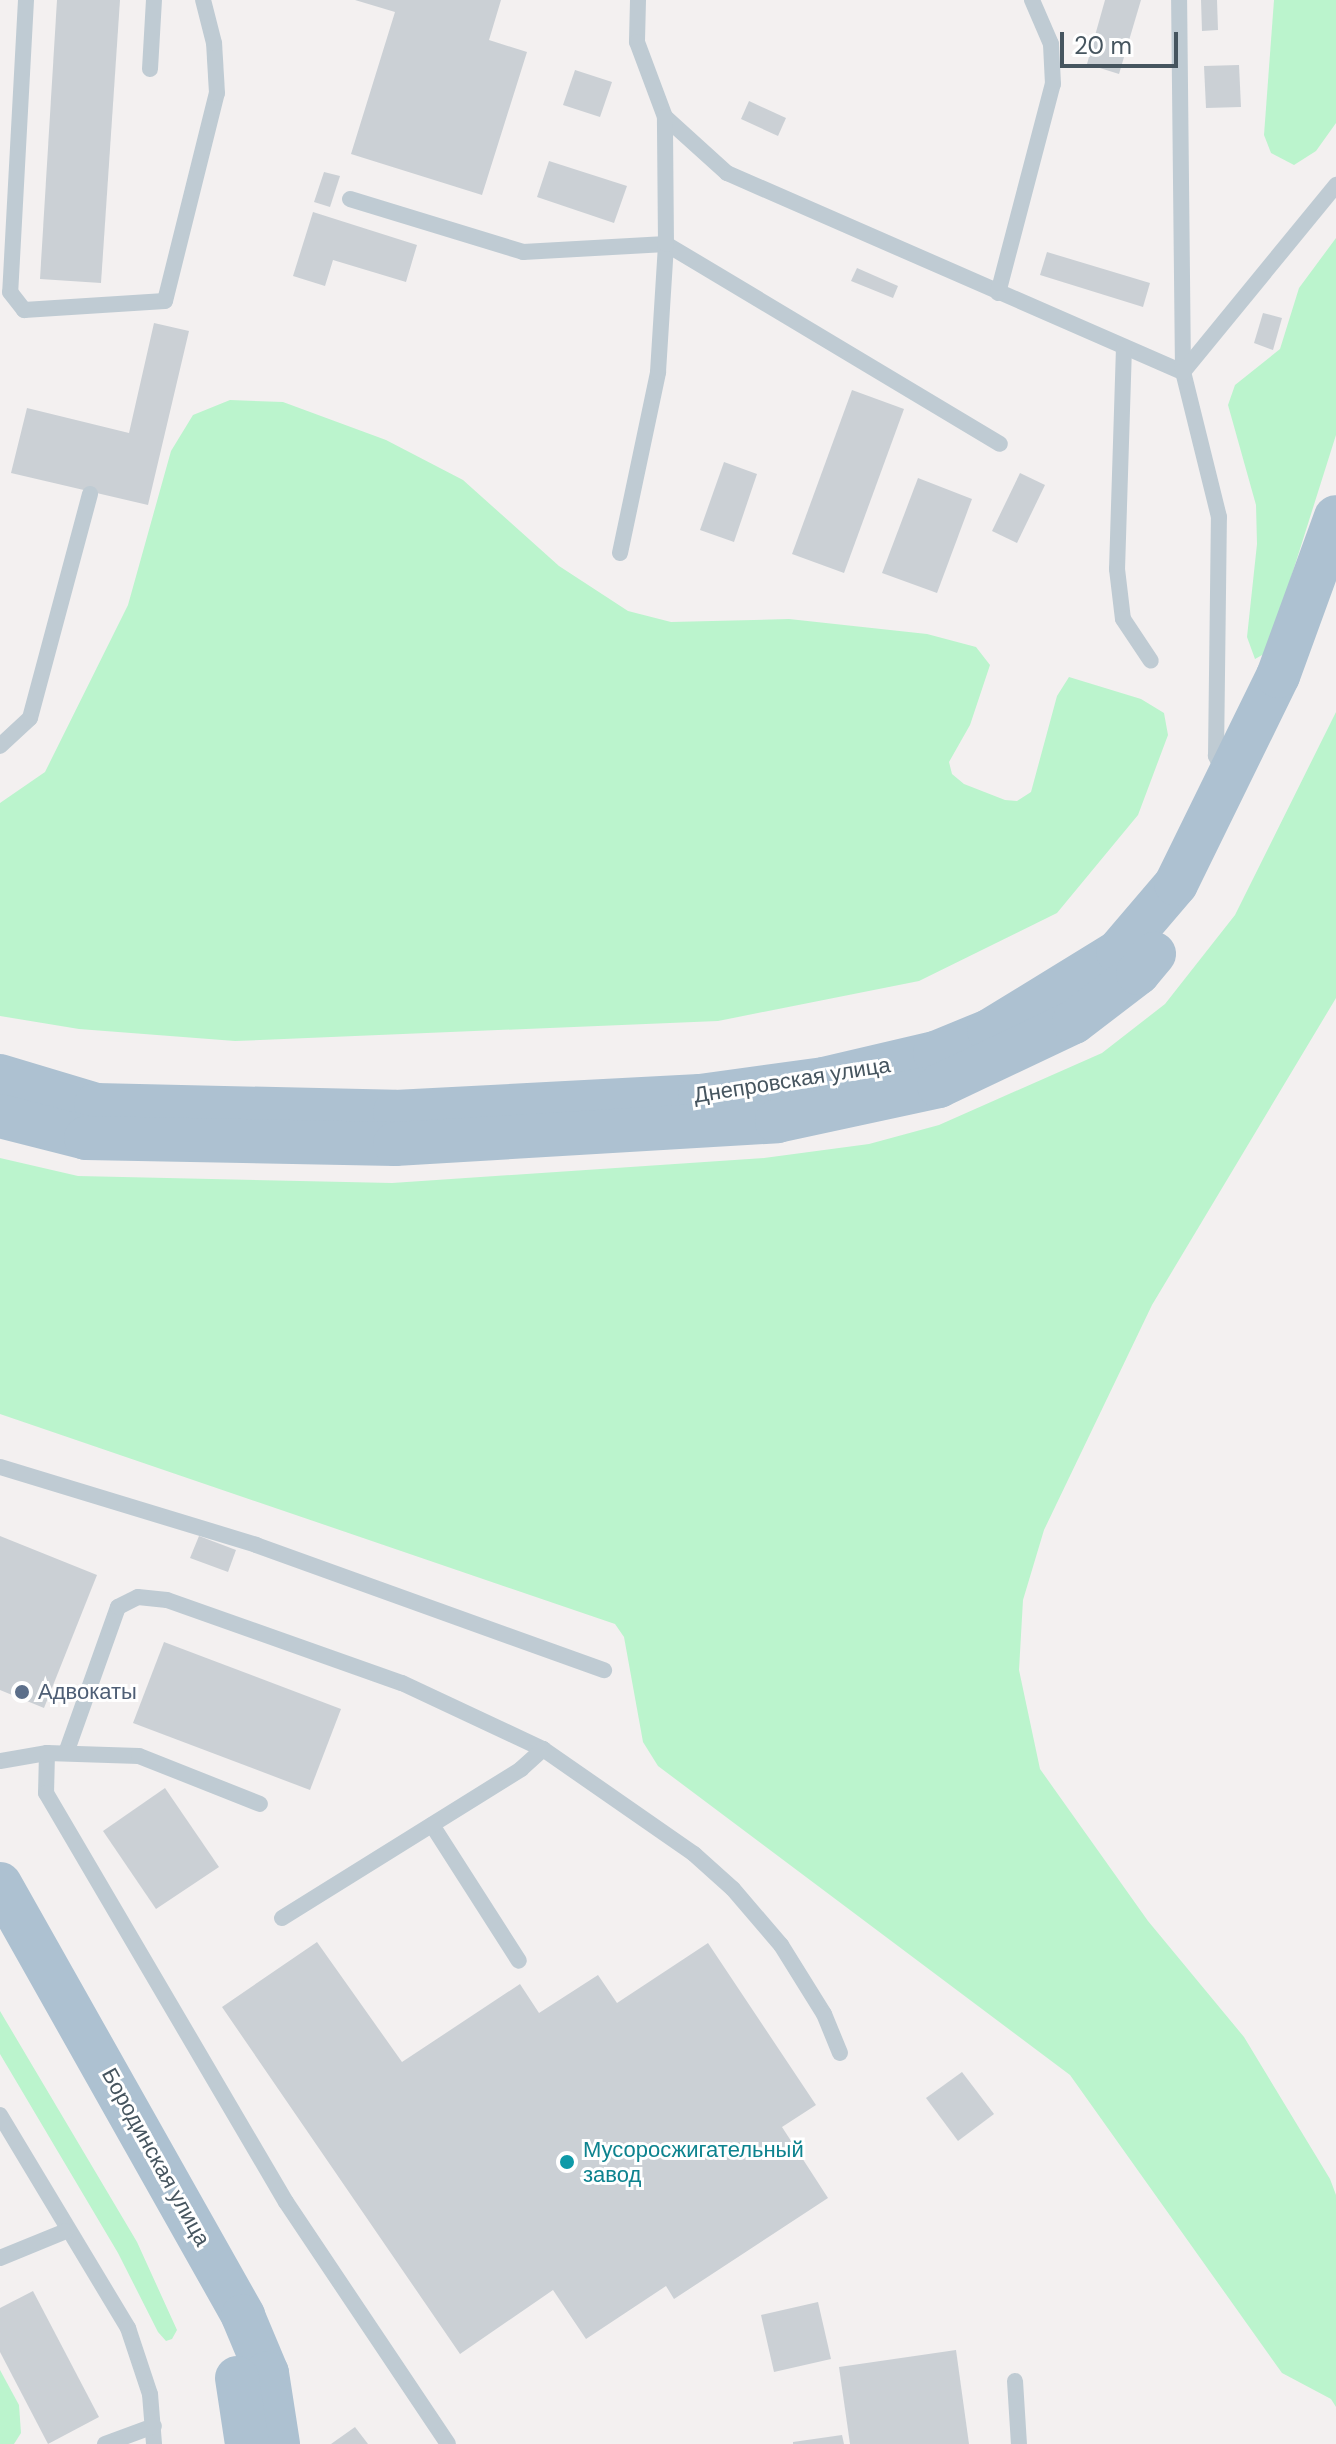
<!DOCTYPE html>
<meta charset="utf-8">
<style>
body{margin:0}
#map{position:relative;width:1336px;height:2444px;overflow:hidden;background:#f3f0f0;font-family:"DM Sans",sans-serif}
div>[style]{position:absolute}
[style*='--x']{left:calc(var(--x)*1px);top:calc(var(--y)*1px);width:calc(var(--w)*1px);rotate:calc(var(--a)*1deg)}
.green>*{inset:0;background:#bbf4cd}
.building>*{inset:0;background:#cbd0d5}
.service>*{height:16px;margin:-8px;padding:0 8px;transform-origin:8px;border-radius:8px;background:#bfcbd3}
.primary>*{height:44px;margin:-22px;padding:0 22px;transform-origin:22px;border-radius:22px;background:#adc1d1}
.dots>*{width:22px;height:22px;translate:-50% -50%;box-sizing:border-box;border:4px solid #fff;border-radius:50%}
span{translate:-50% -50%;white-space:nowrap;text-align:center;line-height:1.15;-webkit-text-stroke:6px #fff;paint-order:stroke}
.street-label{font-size:22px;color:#46555f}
.service-label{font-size:22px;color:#4e5e75}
.left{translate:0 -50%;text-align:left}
.culture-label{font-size:22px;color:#0d838f}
.scale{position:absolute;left:1060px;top:32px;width:118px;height:36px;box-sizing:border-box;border:4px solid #46555f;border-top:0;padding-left:10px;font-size:24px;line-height:28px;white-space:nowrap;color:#46555f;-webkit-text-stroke:6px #fff;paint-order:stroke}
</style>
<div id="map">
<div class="green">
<i style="clip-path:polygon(1274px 0,1336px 0,1336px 123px,1316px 151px,1294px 165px,1271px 153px,1264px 135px)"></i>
<i style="clip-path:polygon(1336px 238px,1336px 435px,1276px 625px,1264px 654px,1255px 659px,1247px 637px,1257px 544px,1256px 505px,1228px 405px,1235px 385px,1280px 349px,1299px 288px)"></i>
<i style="clip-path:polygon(230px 400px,283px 402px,386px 440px,463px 480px,559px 566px,628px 611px,671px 622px,789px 619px,927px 634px,976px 647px,990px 665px,970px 725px,949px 762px,952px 774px,964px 784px,1005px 800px,1017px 801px,1031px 792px,1057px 696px,1069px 677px,1141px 699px,1164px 713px,1168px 735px,1138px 815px,1057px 913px,919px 981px,718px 1021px,235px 1041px,79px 1029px,0 1016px,0 803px,45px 772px,128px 605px,171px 451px,193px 415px)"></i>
<i style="clip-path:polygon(1336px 712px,1336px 998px,1152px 1305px,1044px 1530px,1023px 1600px,1019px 1670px,1040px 1769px,1148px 1921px,1244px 2037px,1330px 2179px,1336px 2195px,1336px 2407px,1331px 2399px,1282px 2373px,1070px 2075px,658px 1766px,643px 1742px,624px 1637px,615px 1624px,0 1414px,0 1158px,78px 1176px,392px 1183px,764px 1158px,869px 1144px,939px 1125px,1102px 1053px,1165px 1004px,1235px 915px)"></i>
<i style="clip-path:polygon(0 2011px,137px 2242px,177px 2330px,172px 2339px,166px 2341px,158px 2332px,118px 2253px,0 2054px)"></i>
<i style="clip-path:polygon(0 2370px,19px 2405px,21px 2433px,14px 2444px,0 2444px)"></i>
</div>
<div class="building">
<i style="clip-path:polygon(57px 0,120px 0,101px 283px,40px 279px)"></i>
<i style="clip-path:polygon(355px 0,501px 0,489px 40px,527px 52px,482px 195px,351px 154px,395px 12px)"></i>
<i style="clip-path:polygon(1105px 0,1141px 0,1119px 74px,1087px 64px)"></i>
<i style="clip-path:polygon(1201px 0,1217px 0,1218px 30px,1202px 31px)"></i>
<i style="clip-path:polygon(1239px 65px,1241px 107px,1206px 108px,1204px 66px)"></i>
<i style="clip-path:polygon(575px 70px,612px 82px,600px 117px,563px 105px)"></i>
<i style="clip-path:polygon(749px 101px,786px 118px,778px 136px,741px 119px)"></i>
<i style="clip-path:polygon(549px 161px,627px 186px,614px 223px,537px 197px)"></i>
<i style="clip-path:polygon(324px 172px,340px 176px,330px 207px,314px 202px)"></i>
<i style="clip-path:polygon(313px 212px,417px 245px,406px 282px,333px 260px,325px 286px,293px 276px)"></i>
<i style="clip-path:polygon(1047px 252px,1150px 283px,1143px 307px,1040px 275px)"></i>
<i style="clip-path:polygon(857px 268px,898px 286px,893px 298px,851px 281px)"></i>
<i style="clip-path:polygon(1263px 313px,1282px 318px,1273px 350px,1254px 343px)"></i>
<i style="clip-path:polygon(154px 323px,189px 331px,148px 505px,11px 473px,27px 408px,129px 433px)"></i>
<i style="clip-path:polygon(852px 390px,904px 409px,844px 573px,792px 554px)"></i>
<i style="clip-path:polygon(724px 462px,757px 474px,734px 542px,700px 530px)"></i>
<i style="clip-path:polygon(1020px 473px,1045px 485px,1017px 543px,992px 531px)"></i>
<i style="clip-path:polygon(918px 478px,972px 499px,937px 593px,882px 573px)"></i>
<i style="clip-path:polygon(0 1536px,97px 1575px,44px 1708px,0 1690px)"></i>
<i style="clip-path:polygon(199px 1536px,236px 1550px,228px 1572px,190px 1558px)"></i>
<i style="clip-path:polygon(164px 1642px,341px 1709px,310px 1790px,133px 1723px)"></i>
<i style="clip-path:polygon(165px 1788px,219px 1867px,156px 1909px,103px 1831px)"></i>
<i style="clip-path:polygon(317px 1942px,402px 2062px,520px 1984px,539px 2013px,598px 1975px,617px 2003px,708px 1943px,816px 2105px,782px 2127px,828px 2198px,674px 2299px,666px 2286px,586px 2339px,553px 2290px,460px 2354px,222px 2007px)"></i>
<i style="clip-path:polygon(962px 2072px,994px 2114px,958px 2141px,926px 2098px)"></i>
<i style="clip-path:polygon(33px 2291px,99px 2417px,48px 2444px,0 2352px,0 2308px)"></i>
<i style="clip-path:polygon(818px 2302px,831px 2359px,774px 2372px,761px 2315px)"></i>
<i style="clip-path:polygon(956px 2350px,969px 2444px,850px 2444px,839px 2367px)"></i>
<i style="clip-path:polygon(355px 2427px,368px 2444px,331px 2444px)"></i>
<i style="clip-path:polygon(842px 2435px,844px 2444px,793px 2444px,793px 2442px)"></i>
</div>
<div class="service">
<i style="--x:26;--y:0;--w:292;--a:93.1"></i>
<i style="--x:10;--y:292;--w:23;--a:52"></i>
<i style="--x:24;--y:310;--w:141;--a:-3.7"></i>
<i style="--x:165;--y:301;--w:214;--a:-76"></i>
<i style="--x:217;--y:93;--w:50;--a:-93.4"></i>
<i style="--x:214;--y:43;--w:44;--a:-104.3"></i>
<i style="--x:638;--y:0;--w:42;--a:91.4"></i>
<i style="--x:637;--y:42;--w:80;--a:69.5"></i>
<i style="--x:665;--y:117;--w:84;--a:42.1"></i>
<i style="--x:727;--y:173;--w:498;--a:23.6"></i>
<i style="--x:1183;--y:372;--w:372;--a:-90.6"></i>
<i style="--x:150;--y:69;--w:69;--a:-86.7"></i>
<i style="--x:350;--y:199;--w:181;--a:17"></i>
<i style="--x:523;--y:252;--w:143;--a:-3.2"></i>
<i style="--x:666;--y:244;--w:389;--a:30.9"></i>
<i style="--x:998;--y:293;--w:216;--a:-75.3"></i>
<i style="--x:1053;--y:84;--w:40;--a:-92.9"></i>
<i style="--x:1051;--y:44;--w:48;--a:-113.4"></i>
<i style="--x:1124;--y:347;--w:222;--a:91.8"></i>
<i style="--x:1117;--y:569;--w:50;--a:83.2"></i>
<i style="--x:1123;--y:619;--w:50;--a:56.3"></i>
<i style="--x:620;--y:553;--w:185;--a:-78.1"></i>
<i style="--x:658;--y:372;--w:128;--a:-86.4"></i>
<i style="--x:666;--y:244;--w:127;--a:-90.5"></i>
<i style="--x:0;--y:746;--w:41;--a:-43"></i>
<i style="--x:30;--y:718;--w:232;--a:-75"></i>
<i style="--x:1223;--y:771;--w:17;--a:-115"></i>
<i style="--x:1216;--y:756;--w:239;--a:-89.3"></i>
<i style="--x:1219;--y:517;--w:149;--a:-103.9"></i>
<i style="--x:1183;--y:372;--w:242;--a:-50.7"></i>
<i style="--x:0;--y:1467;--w:268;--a:16.9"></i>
<i style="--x:256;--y:1545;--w:370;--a:19.8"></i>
<i style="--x:47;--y:1753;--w:40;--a:91.4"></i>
<i style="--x:46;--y:1793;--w:474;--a:59.6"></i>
<i style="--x:286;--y:2202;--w:291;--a:56.2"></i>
<i style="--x:66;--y:1753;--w:155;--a:-70.4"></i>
<i style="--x:118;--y:1607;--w:22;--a:-27"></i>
<i style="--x:138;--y:1597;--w:29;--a:6"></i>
<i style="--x:167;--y:1600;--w:249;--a:19.5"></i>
<i style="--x:402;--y:1683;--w:156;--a:25.1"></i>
<i style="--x:543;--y:1749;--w:184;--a:34.8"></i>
<i style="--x:694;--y:1854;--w:52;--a:41.9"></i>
<i style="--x:733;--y:1889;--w:74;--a:49.4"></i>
<i style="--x:781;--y:1945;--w:81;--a:58.1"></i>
<i style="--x:824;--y:2014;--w:42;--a:67.7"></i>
<i style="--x:0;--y:1761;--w:48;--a:-9.7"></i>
<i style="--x:47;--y:1753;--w:92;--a:1.9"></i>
<i style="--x:139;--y:1756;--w:130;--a:21.6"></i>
<i style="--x:432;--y:1825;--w:161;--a:57.4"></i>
<i style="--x:282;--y:1918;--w:282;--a:-31.9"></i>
<i style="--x:521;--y:1769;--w:30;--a:-42"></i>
<i style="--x:0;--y:2115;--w:249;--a:59"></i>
<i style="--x:128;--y:2328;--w:70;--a:71.6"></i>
<i style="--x:150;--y:2394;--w:50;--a:85.4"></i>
<i style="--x:0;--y:2258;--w:71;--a:-22.2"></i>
<i style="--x:1015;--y:2381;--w:63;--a:86.4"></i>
<i style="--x:105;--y:2444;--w:52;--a:-20.2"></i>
</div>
<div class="primary">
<i style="--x:0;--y:1076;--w:100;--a:16.8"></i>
<i style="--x:96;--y:1105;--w:299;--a:1.3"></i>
<i style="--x:395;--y:1112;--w:305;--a:-3"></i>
<i style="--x:700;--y:1096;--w:125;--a:-7.8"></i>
<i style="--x:824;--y:1079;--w:114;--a:-13.2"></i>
<i style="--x:935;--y:1053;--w:58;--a:-22.2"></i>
<i style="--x:989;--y:1031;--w:151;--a:-31.5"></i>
<i style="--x:1118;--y:952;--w:89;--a:-49.5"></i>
<i style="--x:1176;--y:884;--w:232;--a:-63.9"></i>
<i style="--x:1278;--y:676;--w:169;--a:-70"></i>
<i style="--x:0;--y:1116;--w:89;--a:14.3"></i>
<i style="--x:86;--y:1138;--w:309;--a:1.1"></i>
<i style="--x:395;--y:1144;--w:383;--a:-3.4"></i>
<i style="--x:777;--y:1121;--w:166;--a:-12.2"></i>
<i style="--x:939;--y:1086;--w:149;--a:-25.4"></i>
<i style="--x:1074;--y:1022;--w:81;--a:-37.4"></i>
<i style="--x:1138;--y:973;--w:25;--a:-50"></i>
<i style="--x:0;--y:1884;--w:496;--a:60.6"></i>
<i style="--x:243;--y:2316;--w:62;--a:67.2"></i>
<i style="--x:267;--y:2373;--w:72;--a:81.2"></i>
<i style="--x:237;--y:2378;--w:67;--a:81.4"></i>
</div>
<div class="dots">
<i style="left:22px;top:1692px;background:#5c6f8a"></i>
<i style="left:567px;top:2162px;background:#0f9aa8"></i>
</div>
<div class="street-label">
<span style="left:792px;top:1080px;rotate:-9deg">Днепровская улица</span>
<span style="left:156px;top:2157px;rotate:61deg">Бородинская улица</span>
</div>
<div class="service-label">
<span class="left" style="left:38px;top:1692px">Адвокаты</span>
</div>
<div class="culture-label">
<span class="left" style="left:583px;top:2162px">Мусоросжигательный<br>завод</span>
</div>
<div class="scale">20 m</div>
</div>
